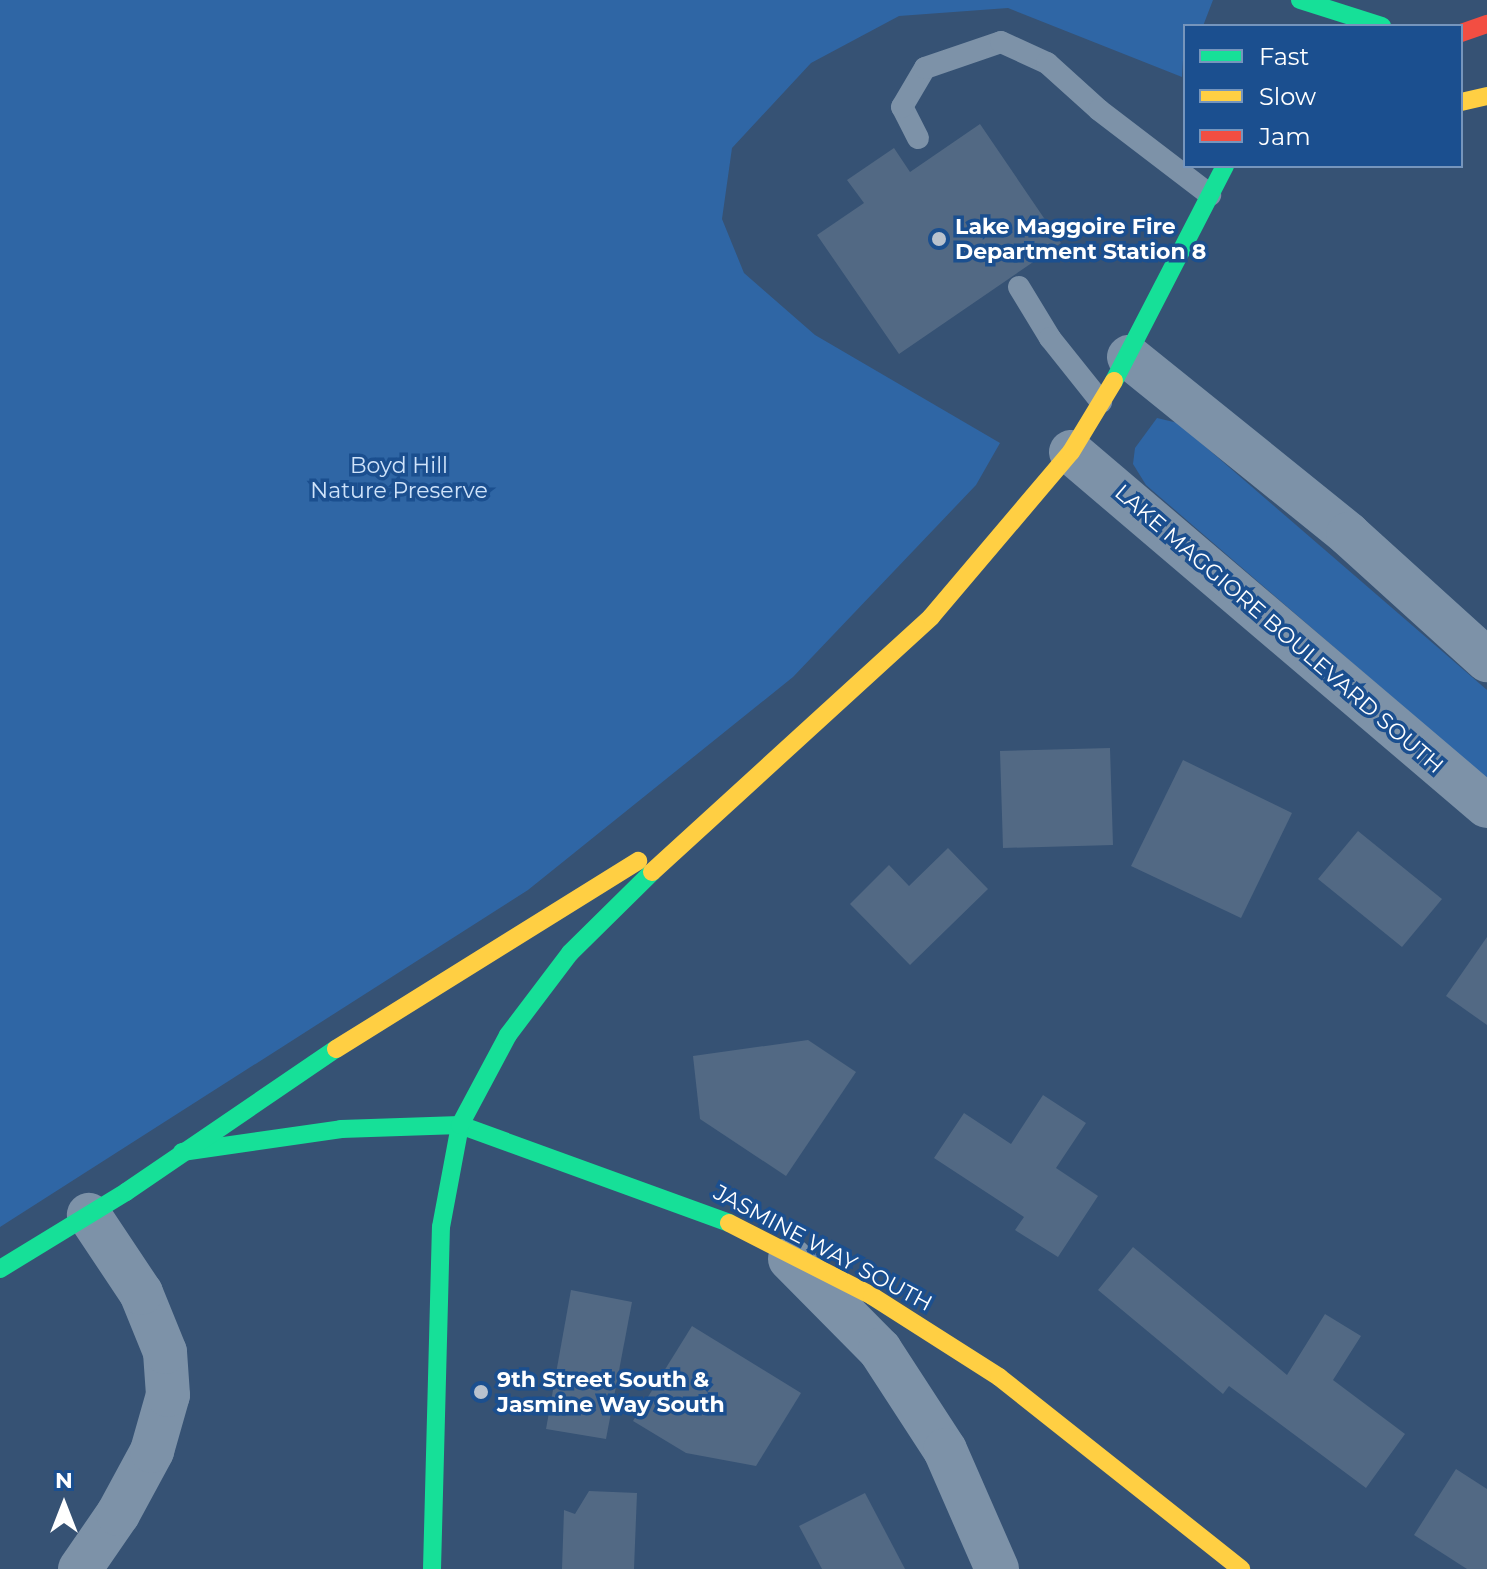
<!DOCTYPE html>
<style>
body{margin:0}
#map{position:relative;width:1487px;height:1569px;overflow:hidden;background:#365274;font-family:Montserrat,sans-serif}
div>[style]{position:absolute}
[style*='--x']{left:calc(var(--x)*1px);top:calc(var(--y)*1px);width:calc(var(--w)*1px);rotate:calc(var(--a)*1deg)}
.green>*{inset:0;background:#2f66a5}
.building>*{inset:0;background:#526984}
.lane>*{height:22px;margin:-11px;padding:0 11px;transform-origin:11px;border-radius:11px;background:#7d92a8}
.street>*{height:44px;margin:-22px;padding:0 22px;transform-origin:22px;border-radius:22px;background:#7d92a8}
.fast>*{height:18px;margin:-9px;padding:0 9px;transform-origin:9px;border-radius:9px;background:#16e098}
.slow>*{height:18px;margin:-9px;padding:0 9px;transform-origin:9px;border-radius:9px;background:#ffcf43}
.jam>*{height:18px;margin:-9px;padding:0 9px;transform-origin:9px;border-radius:9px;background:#f24e42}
.dots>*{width:22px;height:22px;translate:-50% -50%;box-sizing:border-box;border:4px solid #1b4f8f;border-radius:50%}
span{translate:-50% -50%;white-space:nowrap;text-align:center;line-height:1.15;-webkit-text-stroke:7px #1b4f8f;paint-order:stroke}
.poi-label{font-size:22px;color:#fff;font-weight:700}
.left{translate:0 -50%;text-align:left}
.park-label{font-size:22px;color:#cfe3fa}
.street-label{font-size:22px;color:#fff}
.legend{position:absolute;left:1183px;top:24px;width:280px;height:144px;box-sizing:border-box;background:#1b4f8f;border:2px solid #7695bc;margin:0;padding:10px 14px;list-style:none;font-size:24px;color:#fff}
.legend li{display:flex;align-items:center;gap:16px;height:40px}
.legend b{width:40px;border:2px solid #7695bc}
.north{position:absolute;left:24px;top:1465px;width:80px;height:80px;-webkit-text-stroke:6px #1b4f8f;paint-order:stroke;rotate:0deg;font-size:22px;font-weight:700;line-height:32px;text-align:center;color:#fff}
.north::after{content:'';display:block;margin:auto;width:28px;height:36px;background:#fff;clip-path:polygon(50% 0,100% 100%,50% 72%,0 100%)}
</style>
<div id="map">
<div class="green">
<i style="clip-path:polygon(0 0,1213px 0,1203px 26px,1185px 26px,1182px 77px,1008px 8px,899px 16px,811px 63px,732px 148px,722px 219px,744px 273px,815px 335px,1000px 443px,976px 485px,793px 677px,528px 890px,0 1227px)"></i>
<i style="clip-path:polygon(1157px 418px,1178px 423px,1487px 690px,1487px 779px,1146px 485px,1133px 464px,1135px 448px)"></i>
</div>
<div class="building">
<i style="clip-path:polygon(980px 124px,1061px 243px,899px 354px,817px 235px,864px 203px,847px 180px,894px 148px,910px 172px)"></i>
<i style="clip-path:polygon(1110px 748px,1113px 845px,1003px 848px,1000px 751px)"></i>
<i style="clip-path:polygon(1183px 760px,1292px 813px,1241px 918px,1131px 866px)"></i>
<i style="clip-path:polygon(1358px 831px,1442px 899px,1402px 947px,1318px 879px)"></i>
<i style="clip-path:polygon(948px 848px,988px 889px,910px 965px,850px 904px,889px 865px,909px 886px)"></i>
<i style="clip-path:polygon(1487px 937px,1487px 1025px,1446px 996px)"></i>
<i style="clip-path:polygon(808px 1040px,856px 1072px,786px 1176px,700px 1119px,693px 1056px)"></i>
<i style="clip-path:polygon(1043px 1095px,1086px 1123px,1056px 1168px,1098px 1196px,1058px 1257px,1015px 1230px,1024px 1217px,934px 1158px,964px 1113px,1011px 1144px)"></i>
<i style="clip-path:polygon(1133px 1247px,1287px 1375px,1325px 1314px,1361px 1336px,1333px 1380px,1405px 1434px,1366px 1488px,1229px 1386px,1223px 1394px,1098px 1290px)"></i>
<i style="clip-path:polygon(571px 1290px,632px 1302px,606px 1439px,546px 1429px)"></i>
<i style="clip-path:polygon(692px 1326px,801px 1393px,756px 1466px,686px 1453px,633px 1421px)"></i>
<i style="clip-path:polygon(1456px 1469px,1487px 1489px,1487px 1569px,1467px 1569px,1414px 1535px)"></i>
<i style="clip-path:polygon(589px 1491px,637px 1493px,634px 1569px,562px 1569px,564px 1510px,575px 1514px)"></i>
<i style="clip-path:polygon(865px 1493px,905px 1569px,822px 1569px,799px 1526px)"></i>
</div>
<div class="lane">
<i style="--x:918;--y:138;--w:35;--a:-117"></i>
<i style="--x:902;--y:107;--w:45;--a:-59.5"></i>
<i style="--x:925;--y:68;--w:80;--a:-18.9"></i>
<i style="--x:1001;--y:42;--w:51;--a:24.5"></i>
<i style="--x:1047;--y:63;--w:70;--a:42.1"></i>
<i style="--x:1099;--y:110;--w:140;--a:37.4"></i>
<i style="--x:1019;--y:287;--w:60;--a:58.7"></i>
<i style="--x:1050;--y:338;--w:82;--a:51.4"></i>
</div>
<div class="street">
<i style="--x:1129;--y:357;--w:282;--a:38.9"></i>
<i style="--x:1348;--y:534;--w:188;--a:42.2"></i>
<i style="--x:1071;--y:452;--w:546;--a:40.4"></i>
<i style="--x:790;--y:1259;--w:128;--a:45.3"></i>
<i style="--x:880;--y:1350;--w:119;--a:57"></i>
<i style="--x:945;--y:1450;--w:130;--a:66.4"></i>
<i style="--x:80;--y:1569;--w:67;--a:-55.4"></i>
<i style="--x:118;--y:1514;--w:72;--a:-61.6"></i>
<i style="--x:152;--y:1451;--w:58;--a:-74.1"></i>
<i style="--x:168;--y:1395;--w:43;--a:-94"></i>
<i style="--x:165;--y:1352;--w:64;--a:-112.1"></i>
<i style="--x:141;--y:1293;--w:94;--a:-123.7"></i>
</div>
<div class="fast">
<i style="--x:1300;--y:0;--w:86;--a:17.6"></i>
<i style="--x:1114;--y:381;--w:242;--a:-62.7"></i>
<i style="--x:182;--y:1152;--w:161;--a:-8.2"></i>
<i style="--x:341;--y:1129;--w:119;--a:-1.9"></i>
<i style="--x:460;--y:1125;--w:286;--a:20"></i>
<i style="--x:0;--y:1269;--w:148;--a:-31.4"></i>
<i style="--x:126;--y:1192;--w:254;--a:-34.3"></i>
<i style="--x:432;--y:1569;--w:342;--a:-88.5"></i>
<i style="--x:441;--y:1227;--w:104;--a:-79.4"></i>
<i style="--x:460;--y:1125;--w:102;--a:-61.9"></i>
<i style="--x:508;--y:1035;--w:103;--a:-52.9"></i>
<i style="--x:570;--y:953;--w:115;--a:-44.6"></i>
</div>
<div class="slow">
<i style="--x:1461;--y:102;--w:27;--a:-13"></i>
<i style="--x:652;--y:872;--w:378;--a:-42.4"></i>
<i style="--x:931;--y:617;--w:216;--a:-49.7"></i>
<i style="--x:1071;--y:452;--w:83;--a:-58.8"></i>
<i style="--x:336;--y:1049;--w:356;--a:-31.9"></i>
<i style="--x:729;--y:1223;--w:161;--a:27"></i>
<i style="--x:872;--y:1296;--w:151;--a:32.5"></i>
<i style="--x:999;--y:1377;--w:309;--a:38.4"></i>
</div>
<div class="jam">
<i style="--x:1461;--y:33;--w:28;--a:-19"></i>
</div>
<div class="dots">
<i style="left:939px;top:239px;background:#b9c2ce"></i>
<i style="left:481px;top:1392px;background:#b9c2ce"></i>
</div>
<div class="poi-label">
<span class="left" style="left:955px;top:239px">Lake Maggoire Fire<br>Department Station 8</span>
<span class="left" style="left:497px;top:1392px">9th Street South &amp;<br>Jasmine Way South</span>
</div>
<div class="park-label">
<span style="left:399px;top:478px">Boyd Hill<br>Nature Preserve</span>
</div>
<div class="street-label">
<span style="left:1279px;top:629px;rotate:41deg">LAKE MAGGIORE BOULEVARD SOUTH</span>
<span style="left:823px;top:1248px;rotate:28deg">JASMINE WAY SOUTH</span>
</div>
<ul class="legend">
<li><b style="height:10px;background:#16e098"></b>Fast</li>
<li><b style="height:10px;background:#ffcf43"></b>Slow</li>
<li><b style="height:10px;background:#f24e42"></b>Jam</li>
</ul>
<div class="north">N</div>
</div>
